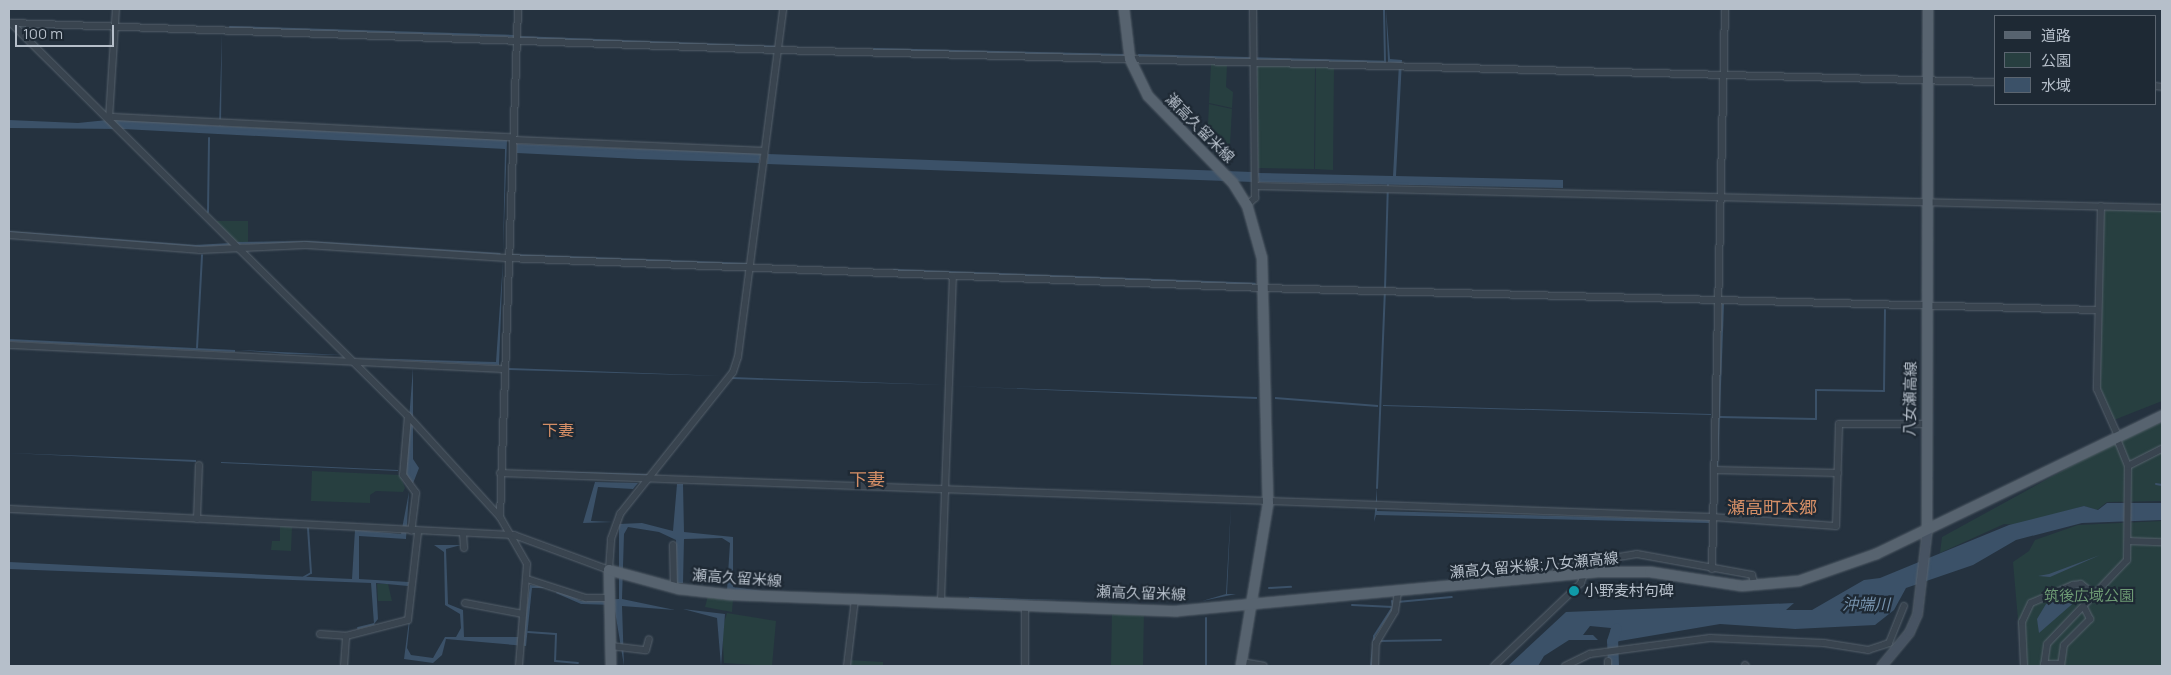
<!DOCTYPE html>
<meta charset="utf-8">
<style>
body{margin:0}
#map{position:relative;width:2171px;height:675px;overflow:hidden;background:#25323f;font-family:Manrope,"Noto Sans JP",sans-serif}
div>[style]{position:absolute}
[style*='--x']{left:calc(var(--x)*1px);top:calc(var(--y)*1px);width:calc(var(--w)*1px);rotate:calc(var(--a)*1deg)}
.green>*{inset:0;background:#273f40}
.water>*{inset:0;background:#3b5168}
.stream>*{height:2px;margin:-1px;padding:0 1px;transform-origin:1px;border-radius:1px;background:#3b5168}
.river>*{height:11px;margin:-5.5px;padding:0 5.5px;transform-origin:5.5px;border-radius:5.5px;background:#3b5168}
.roads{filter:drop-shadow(0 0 1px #57626d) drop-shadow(0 0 1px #57626d)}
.minor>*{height:6px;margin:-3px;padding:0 3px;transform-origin:3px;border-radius:3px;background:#39444f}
.secondary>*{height:9px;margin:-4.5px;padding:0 4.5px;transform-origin:4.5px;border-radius:4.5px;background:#475362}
.primary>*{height:10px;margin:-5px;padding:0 5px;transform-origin:5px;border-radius:5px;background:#57636f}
.dots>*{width:14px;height:14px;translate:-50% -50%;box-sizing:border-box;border:2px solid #1e2934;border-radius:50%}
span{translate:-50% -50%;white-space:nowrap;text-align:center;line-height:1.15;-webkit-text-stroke:4.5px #1e2934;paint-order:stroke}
.street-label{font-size:15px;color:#b6bfca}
.poi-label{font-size:15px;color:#b6bfca}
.left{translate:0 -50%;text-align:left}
.park-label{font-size:15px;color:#6d9a74}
.neighbourhood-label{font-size:16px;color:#d48e66}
.water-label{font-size:16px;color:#7692ac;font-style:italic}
.quarter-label{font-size:18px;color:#d48e66}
.frame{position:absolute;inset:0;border:10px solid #b6bfca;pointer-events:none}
.legend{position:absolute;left:1994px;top:15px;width:162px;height:90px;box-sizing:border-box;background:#1e2934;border:1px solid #5b6570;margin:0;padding:6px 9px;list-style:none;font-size:15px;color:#b6bfca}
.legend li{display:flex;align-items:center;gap:10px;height:25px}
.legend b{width:25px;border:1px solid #5b6570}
.scale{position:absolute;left:15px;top:25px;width:99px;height:22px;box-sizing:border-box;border:2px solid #b6bfca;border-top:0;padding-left:6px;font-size:15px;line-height:18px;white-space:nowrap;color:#b6bfca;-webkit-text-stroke:4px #1e2934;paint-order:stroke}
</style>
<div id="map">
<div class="green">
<i style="clip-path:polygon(1211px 64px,1227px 65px,1226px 87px,1233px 92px,1232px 108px,1209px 103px)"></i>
<i style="clip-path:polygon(1257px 64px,1315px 66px,1314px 169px,1258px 168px)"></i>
<i style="clip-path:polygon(1316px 66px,1334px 66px,1333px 170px,1315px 169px)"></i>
<i style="clip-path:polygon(1209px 104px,1232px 109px,1229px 163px,1207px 143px)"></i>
<i style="clip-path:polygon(2107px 209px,2162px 210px,2162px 401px,2114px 420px,2100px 387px,2104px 213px)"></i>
<i style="clip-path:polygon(216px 221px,248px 221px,248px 242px,236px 242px)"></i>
<i style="clip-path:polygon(2162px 422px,2162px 501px,2107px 502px,2097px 510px,2084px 506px,2017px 525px,2004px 524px,1940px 553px,1942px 537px,2106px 447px)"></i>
<i style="clip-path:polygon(312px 471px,400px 475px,405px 488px,403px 492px,376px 491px,370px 495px,370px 503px,311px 501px)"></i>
<i style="clip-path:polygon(2162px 521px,2162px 666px,2022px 666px,2013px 562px,2029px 551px,2035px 540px,2078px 525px)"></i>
<i style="clip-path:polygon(280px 526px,292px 527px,291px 551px,271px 550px,272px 541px,280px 541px)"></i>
<i style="clip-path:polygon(377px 584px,388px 584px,392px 601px,378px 601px)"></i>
<i style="clip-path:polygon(708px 596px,733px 599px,732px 612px,705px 607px)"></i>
<i style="clip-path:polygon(1112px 610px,1144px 612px,1143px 666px,1111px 666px)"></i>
<i style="clip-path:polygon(727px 613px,776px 621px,772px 666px,724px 663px,722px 629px)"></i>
<i style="clip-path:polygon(849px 660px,883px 662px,883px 666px,849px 666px)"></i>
</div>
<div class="water">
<i style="clip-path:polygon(1386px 9px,1390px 59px,1402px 60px,1396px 176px,1563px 180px,1563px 188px,1259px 182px,1258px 173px,1393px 176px,1399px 63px,1388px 62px)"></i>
<i style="clip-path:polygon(222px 33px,221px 126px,507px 140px,503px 255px,505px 149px,123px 129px,9px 128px,9px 120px,78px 123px,117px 119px,219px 126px)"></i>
<i style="clip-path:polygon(517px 144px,639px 149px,761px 153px,759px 163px,638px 159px,517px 153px)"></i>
<i style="clip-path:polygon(768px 154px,1252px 172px,1253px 182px,767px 164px)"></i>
<i style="clip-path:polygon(503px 261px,499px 365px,354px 358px,496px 362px)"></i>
<i style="clip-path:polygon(1722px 304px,1724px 304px,1718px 466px,1717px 466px)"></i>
<i style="clip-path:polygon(9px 339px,235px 350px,235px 352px,9px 341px)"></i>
<i style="clip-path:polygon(239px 350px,343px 355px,287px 354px)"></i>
<i style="clip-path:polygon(413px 368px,413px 459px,419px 468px,412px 486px,405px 471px)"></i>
<i style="clip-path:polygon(509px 368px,723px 376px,509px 370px)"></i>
<i style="clip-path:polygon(732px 377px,945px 385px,732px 379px)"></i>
<i style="clip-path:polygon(951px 386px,1257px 397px,1257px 399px)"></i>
<i style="clip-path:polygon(1275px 397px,1378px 405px,1378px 407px,1275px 399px)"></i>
<i style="clip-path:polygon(1383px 405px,1711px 414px,1711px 415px,1383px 406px)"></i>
<i style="clip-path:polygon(9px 453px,196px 460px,196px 462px)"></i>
<i style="clip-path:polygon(221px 462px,398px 470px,398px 471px,221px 463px)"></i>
<i style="clip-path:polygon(595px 482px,638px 483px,633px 489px,598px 487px,591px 521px,613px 522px,583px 523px)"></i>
<i style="clip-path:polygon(677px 484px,683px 484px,684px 532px,733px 537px,733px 587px,770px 592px,727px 590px,730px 543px,722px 538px,684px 539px,683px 583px,677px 583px,676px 540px,659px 532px,628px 527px,624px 534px,622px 599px,675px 610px,622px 606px,624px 666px,614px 605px,581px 604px,556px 593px,558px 590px,581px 601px,619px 599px,619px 524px,642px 523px,673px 531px)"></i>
<i style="clip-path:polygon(1377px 488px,1377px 511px,1709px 520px,1709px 523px,1376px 515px,1374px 522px)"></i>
<i style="clip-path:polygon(409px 492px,406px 539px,359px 536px,359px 579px,409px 582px,408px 586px,376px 583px,378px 619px,374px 624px,371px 583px,9px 569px,9px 562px,352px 579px,355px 530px,401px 534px)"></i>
<i style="clip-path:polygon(2107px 503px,2162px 503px,2162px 520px,2082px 523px,2016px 540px,1973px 565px,1906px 588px,1894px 610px,1875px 625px,1795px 629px,1720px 624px,1608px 643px,1611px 628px,1590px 626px,1583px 635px,1593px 635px,1598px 640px,1569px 640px,1544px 656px,1538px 666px,1508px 666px,1566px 612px,1794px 603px,1786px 610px,1812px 610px,1864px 580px,1880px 578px,2009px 525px,2084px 506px,2098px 510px)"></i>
<i style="clip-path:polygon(1231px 505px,1227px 594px,1236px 594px,1202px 601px,1226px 594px)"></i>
<i style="clip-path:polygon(434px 545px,461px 545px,446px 549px,448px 604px,463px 610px,464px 637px,523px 637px,530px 585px,552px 588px,532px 588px,526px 646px,446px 639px,442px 655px,433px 663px,404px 659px,413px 590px,407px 648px,411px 655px,433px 658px,445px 637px,456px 637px,461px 628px,460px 614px,445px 605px,444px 552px)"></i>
<i style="clip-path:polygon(2100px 555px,2050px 577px,2038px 576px,2049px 574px)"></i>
<i style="clip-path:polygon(2073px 594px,2078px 599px,2039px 633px,2037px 619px,2046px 604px)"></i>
<i style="clip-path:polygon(969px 597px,1022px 599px,1074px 600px,969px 599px)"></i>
<i style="clip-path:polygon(683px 609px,725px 614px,721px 666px,717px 618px)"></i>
</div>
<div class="stream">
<i style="--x:230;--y:27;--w:284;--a:1.8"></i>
<i style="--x:519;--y:37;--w:257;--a:2.2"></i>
<i style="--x:874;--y:49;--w:250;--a:1.4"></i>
<i style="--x:1139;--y:55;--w:246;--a:1.6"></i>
<i style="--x:1385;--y:62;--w:53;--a:-91.1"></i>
<i style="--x:208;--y:212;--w:74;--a:-89.2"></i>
<i style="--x:9;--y:232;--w:187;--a:4.3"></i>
<i style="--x:195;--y:246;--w:36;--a:-3"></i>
<i style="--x:236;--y:243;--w:73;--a:-0.8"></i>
<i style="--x:309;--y:242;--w:191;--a:3.6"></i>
<i style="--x:512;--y:255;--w:235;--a:2.2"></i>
<i style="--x:894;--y:270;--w:361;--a:2.2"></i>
<i style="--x:1385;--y:289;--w:105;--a:-88.4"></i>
<i style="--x:197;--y:348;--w:93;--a:-86.9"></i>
<i style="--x:1720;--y:417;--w:96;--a:1.2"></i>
<i style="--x:1816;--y:419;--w:29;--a:-90"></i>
<i style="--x:1816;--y:390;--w:68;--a:0.8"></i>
<i style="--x:1884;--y:391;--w:81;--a:-89.3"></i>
<i style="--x:547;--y:472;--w:100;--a:1.7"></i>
<i style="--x:2156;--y:484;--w:6;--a:9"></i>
<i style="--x:1377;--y:488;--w:195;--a:-87.7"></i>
<i style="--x:304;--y:577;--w:8;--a:-30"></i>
<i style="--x:311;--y:573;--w:45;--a:-93.8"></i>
<i style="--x:1269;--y:588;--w:22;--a:-3"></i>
<i style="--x:1397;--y:602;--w:55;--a:-5.2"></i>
<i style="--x:1352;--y:605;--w:41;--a:2.8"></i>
<i style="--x:358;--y:628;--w:16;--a:-14"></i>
<i style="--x:528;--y:632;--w:28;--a:4"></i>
<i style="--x:556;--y:634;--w:27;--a:92"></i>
<i style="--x:555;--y:661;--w:23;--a:5"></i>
<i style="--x:1379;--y:641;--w:62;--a:-0.9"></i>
<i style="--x:1206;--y:666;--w:48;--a:-90"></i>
<i style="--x:1371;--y:666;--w:30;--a:-84"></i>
<i style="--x:1374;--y:636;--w:35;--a:-57"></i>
<i style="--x:1393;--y:607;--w:6;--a:-99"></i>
</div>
<div class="river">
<i style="--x:1613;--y:666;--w:25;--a:-92"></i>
<i style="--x:1612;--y:641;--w:13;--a:-72"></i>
</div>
<div class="roads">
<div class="minor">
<i style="--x:11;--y:23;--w:559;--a:44.71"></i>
<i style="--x:408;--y:416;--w:137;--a:47.7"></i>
<i style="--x:500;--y:517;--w:54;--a:60.1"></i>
<i style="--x:527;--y:564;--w:102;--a:94.5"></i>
<i style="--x:12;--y:23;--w:766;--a:2.02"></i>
<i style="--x:778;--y:50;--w:1217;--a:1.51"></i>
<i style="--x:2155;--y:86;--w:7;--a:8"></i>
<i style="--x:112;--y:117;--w:401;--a:2.9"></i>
<i style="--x:109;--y:119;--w:110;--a:-86.4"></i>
<i style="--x:513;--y:140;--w:251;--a:2.5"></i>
<i style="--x:1256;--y:186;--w:906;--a:1.39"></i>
<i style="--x:1247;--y:205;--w:11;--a:-41"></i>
<i style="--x:1255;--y:198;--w:189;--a:-90.6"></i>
<i style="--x:2101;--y:206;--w:183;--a:91.3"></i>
<i style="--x:2097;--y:389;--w:51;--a:65.9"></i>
<i style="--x:9;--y:235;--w:192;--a:4.5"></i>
<i style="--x:200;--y:250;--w:105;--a:-2.7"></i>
<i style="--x:305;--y:245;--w:202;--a:3.7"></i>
<i style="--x:507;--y:258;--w:757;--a:2.27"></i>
<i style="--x:1263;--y:288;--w:835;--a:1.51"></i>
<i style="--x:9;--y:345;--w:496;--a:2.8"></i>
<i style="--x:408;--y:416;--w:59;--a:94.8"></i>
<i style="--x:403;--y:475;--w:22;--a:54"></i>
<i style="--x:416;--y:493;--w:38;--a:97"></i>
<i style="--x:2128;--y:466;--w:38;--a:-27"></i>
<i style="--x:1714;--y:470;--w:124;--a:1.4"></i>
<i style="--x:500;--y:473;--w:1213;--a:2.08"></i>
<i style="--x:1712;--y:517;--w:124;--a:4.2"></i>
<i style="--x:1836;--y:526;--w:102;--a:-88.3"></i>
<i style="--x:1839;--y:424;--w:85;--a:0"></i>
<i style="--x:9;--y:509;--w:506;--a:2.95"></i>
<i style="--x:514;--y:535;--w:101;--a:20.2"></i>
<i style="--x:609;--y:570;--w:31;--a:-86"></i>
<i style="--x:611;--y:539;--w:27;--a:-70"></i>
<i style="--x:620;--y:514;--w:181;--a:-51.5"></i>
<i style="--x:733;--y:372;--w:16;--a:-72"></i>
<i style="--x:738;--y:357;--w:351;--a:-82.6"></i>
<i style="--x:500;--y:517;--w:508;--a:-87.97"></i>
<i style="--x:197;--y:519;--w:54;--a:-87.9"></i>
<i style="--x:463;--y:533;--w:15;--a:86"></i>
<i style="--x:2128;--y:541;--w:34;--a:2"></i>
<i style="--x:673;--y:545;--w:43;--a:88.7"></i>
<i style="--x:1712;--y:569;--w:560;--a:-88.67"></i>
<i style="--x:1552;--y:578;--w:13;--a:-61"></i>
<i style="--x:1558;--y:567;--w:80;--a:-9.3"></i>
<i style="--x:1637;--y:554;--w:117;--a:10.3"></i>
<i style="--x:1752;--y:575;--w:11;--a:75"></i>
<i style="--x:527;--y:579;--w:62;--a:17.9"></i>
<i style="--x:586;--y:598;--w:23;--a:0"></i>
<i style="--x:941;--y:601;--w:325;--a:-87.9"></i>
<i style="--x:465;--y:603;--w:59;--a:10.7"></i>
<i style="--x:1025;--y:604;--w:62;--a:90"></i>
<i style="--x:320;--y:634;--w:26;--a:4"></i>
<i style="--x:611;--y:646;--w:35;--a:7"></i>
<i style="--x:646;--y:650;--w:11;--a:-75"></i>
<i style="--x:1608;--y:661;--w:5;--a:90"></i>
<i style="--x:1242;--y:662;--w:22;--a:10"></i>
<i style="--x:2044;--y:664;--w:17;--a:0"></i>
<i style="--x:1745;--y:665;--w:1;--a:45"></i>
<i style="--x:344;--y:666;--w:30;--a:-86"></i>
<i style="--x:346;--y:636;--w:64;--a:-14.5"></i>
<i style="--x:408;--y:620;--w:89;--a:-83.5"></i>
<i style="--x:847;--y:666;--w:67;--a:-83.2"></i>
<i style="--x:1375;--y:666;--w:23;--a:-88"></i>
<i style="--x:1376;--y:643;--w:37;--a:-59"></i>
<i style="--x:1395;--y:611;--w:19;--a:-81"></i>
<i style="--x:1494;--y:666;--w:120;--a:-43.7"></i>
<i style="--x:1581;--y:583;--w:9;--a:-72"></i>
<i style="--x:1565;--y:666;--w:28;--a:-26"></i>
<i style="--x:1590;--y:654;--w:121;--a:-7.6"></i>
<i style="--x:1710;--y:638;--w:114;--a:2.5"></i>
<i style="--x:1824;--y:643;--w:45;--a:9"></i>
<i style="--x:1868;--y:650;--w:22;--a:-18"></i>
<i style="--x:1889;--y:643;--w:40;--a:-68"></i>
<i style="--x:2024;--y:666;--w:44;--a:-92.6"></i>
<i style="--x:2022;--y:622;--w:21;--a:-65"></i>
<i style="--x:2031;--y:603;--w:46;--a:-23.2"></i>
<i style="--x:2073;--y:585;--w:8;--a:-7"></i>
<i style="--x:2081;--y:584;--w:18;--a:38"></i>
<i style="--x:2044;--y:666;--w:22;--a:-82"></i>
<i style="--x:2047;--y:644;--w:116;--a:-46.4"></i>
<i style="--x:2127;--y:560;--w:94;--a:-89.4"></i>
<i style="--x:2128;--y:466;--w:31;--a:-112"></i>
<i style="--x:2061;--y:666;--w:21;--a:-82"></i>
<i style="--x:2064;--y:645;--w:37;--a:-45"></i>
<i style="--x:2090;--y:619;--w:13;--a:-117"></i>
</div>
<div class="secondary">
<i style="--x:1881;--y:666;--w:44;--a:-50.5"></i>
<i style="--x:1909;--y:632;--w:20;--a:-66"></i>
<i style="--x:1917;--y:614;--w:86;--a:-83.3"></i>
</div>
<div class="primary">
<i style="--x:1124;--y:9;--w:50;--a:83.2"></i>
<i style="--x:1130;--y:59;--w:41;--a:64.1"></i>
<i style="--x:1148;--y:96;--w:122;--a:45.7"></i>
<i style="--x:1233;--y:183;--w:26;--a:58"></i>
<i style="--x:1247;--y:205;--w:55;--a:74.2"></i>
<i style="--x:1262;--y:258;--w:246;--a:88.6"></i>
<i style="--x:1268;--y:504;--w:164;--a:99.5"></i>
<i style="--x:1927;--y:529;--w:520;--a:-89.89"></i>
<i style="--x:611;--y:666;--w:96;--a:-91.2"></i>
<i style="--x:609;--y:570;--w:73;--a:15.2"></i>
<i style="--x:679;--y:589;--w:54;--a:6.3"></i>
<i style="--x:733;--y:595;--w:444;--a:2.1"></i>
<i style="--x:1177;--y:611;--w:425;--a:-5.3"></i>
<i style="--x:1600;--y:572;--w:50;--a:0"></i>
<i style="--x:1650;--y:572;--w:93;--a:8.7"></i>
<i style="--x:1742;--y:586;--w:57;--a:-5"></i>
<i style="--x:1799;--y:581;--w:82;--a:-19.3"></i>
<i style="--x:1876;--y:554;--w:318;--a:-25.8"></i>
</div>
</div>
<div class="dots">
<i style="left:1574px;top:591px;background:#0f9aa8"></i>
</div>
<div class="street-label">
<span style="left:1200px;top:128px;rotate:45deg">瀬高久留米線</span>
<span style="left:1910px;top:399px;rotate:-89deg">八女瀬高線</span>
<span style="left:1534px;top:565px;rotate:-5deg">瀬高久留米線;八女瀬高線</span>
<span style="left:737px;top:578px;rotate:4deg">瀬高久留米線</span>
<span style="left:1141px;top:593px;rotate:2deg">瀬高久留米線</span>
</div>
<div class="poi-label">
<span class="left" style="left:1584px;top:591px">小野麦村句碑</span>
</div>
<div class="park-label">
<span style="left:2089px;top:596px">筑後広域公園</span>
</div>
<div class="neighbourhood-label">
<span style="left:558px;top:430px">下妻</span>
</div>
<div class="water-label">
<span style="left:1866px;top:604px">沖端川</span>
</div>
<div class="quarter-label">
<span style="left:867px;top:479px">下妻</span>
<span style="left:1772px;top:507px">瀬高町本郷</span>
</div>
<div class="frame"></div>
<ul class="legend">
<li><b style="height:6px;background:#57636f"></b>道路</li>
<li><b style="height:14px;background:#273f40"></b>公園</li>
<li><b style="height:14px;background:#3b5168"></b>水域</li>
</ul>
<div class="scale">100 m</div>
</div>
